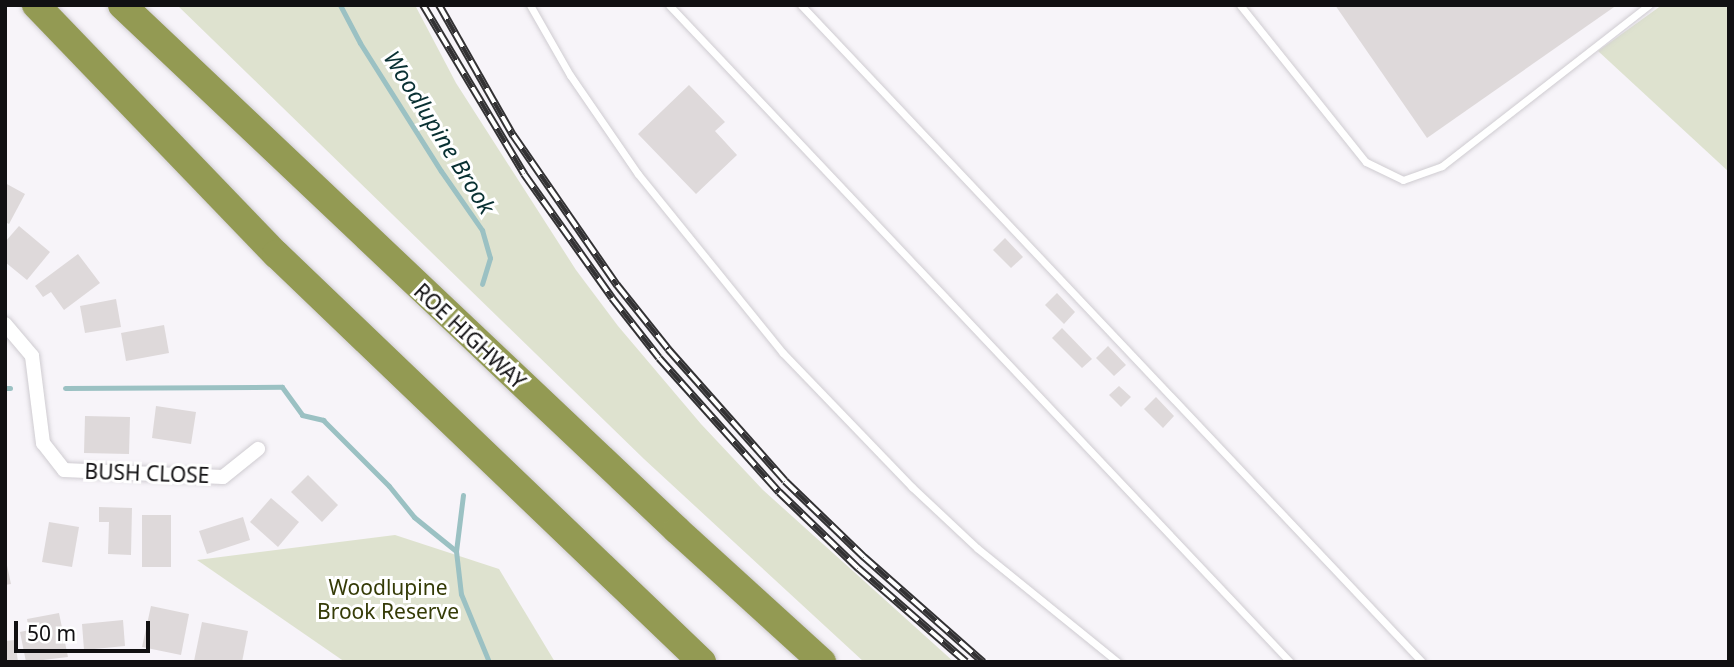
<!DOCTYPE html>
<style>
body{margin:0}
#map{position:relative;width:1734px;height:667px;overflow:hidden;background:#f7f4f9;font-family:"Noto Sans",sans-serif}
div>[style]{position:absolute}
[style*='--x']{left:calc(var(--x)*1px);top:calc(var(--y)*1px);width:calc(var(--w)*1px);rotate:calc(var(--a)*1deg)}
.green>*{inset:0;background:#dee2cf}
.stream>*{height:5px;margin:-2.5px;padding:0 2.5px;transform-origin:2.5px;border-radius:2.5px;background:#9bc1c3}
.building>*{inset:0;background:#ded9da}
.roads{filter:drop-shadow(0 0 2px #cfccd1) drop-shadow(0 0 2px #cfccd1)}
.service>*{height:7px;margin:-3.5px;padding:0 3.5px;transform-origin:3.5px;border-radius:3.5px;background:#fff}
.minor>*{height:14px;margin:-7px;padding:0 7px;transform-origin:7px;border-radius:7px;background:#fff}
.motorway>*{height:28px;margin:-14px;padding:0 14px;transform-origin:14px;border-radius:14px;background:#939a53}
.rail>*{height:8px;margin-top:-4px;transform-origin:0;background:repeating-linear-gradient(90deg,#fff 0 16px,#333234 0 32px);box-sizing:border-box;border-block:2px solid #333234}
span{translate:-50% -50%;white-space:nowrap;text-align:center;line-height:1.15;-webkit-text-stroke:6px #fff;paint-order:stroke}
.street-label{font-size:21px;color:#111012}
.park-label{font-size:21px;color:#353b07}
.water-label{font-size:23px;color:#083032;font-style:italic}
.frame{position:absolute;inset:0;border:7px solid #111012;pointer-events:none}
.scale{position:absolute;left:14px;top:621px;width:136px;height:32px;box-sizing:border-box;border:4px solid #111012;border-top:0;padding-left:9px;font-size:21px;line-height:24px;white-space:nowrap;color:#111012;-webkit-text-stroke:5px #fff;paint-order:stroke}
</style>
<div id="map">
<div class="green">
<i style="clip-path:polygon(177px 5px,415px 5px,456px 83px,576px 270px,618px 326px,701px 424px,763px 490px,954px 662px,864px 662px,644px 459px)"></i>
<i style="clip-path:polygon(1662px 5px,1729px 5px,1729px 172px,1598px 51px)"></i>
<i style="clip-path:polygon(395px 535px,499px 569px,555px 662px,345px 662px,197px 560px)"></i>
</div>
<div class="stream">
<i style="--x:340;--y:5;--w:43;--a:62.2"></i>
<i style="--x:360;--y:43;--w:151;--a:57.7"></i>
<i style="--x:441;--y:171;--w:72;--a:55.2"></i>
<i style="--x:482;--y:230;--w:29;--a:74"></i>
<i style="--x:490;--y:258;--w:27;--a:107"></i>
<i style="--x:5;--y:388;--w:5;--a:0"></i>
<i style="--x:65;--y:388;--w:217;--a:-0.3"></i>
<i style="--x:282;--y:387;--w:34;--a:54"></i>
<i style="--x:302;--y:415;--w:22;--a:13"></i>
<i style="--x:323;--y:420;--w:93;--a:45"></i>
<i style="--x:389;--y:486;--w:40;--a:51"></i>
<i style="--x:414;--y:517;--w:54;--a:39"></i>
<i style="--x:463;--y:495;--w:56;--a:97.1"></i>
<i style="--x:456;--y:551;--w:43;--a:83.4"></i>
<i style="--x:461;--y:594;--w:74;--a:67.6"></i>
</div>
<div class="building">
<i style="clip-path:polygon(1335px 5px,1617px 5px,1427px 138px)"></i>
<i style="clip-path:polygon(689px 85px,725px 122px,715px 131px,737px 155px,696px 194px,638px 134px)"></i>
<i style="clip-path:polygon(5px 183px,25px 194px,9px 224px,5px 222px)"></i>
<i style="clip-path:polygon(19px 226px,50px 252px,27px 280px,5px 262px,5px 242px)"></i>
<i style="clip-path:polygon(1005px 238px,1023px 257px,1011px 268px,993px 250px)"></i>
<i style="clip-path:polygon(78px 254px,100px 283px,64px 310px,51px 292px,43px 297px,35px 286px)"></i>
<i style="clip-path:polygon(1057px 293px,1075px 312px,1064px 324px,1045px 305px)"></i>
<i style="clip-path:polygon(116px 299px,121px 327px,85px 333px,80px 306px)"></i>
<i style="clip-path:polygon(164px 325px,169px 353px,126px 361px,121px 333px)"></i>
<i style="clip-path:polygon(1062px 328px,1092px 359px,1082px 368px,1052px 338px)"></i>
<i style="clip-path:polygon(1108px 346px,1126px 365px,1114px 376px,1096px 358px)"></i>
<i style="clip-path:polygon(1119px 386px,1131px 397px,1121px 407px,1109px 395px)"></i>
<i style="clip-path:polygon(1156px 397px,1174px 416px,1163px 428px,1144px 409px)"></i>
<i style="clip-path:polygon(156px 406px,196px 412px,191px 444px,152px 438px)"></i>
<i style="clip-path:polygon(85px 416px,130px 417px,129px 454px,84px 453px)"></i>
<i style="clip-path:polygon(308px 475px,338px 505px,322px 522px,291px 492px)"></i>
<i style="clip-path:polygon(271px 498px,299px 522px,278px 547px,250px 522px)"></i>
<i style="clip-path:polygon(99px 507px,132px 508px,131px 555px,108px 554px,109px 522px,99px 522px)"></i>
<i style="clip-path:polygon(142px 515px,171px 515px,171px 567px,142px 567px)"></i>
<i style="clip-path:polygon(243px 517px,250px 540px,207px 554px,199px 531px)"></i>
<i style="clip-path:polygon(49px 522px,79px 527px,72px 567px,42px 562px)"></i>
<i style="clip-path:polygon(5px 556px,11px 584px,5px 585px)"></i>
<i style="clip-path:polygon(151px 606px,189px 614px,181px 655px,142px 647px)"></i>
<i style="clip-path:polygon(59px 613px,68px 657px,26px 662px,20px 632px,29px 630px,27px 619px)"></i>
<i style="clip-path:polygon(123px 620px,125px 646px,84px 650px,82px 624px)"></i>
<i style="clip-path:polygon(202px 622px,248px 631px,242px 662px,194px 661px)"></i>
<i style="clip-path:polygon(15px 640px,18px 662px,5px 662px,5px 641px)"></i>
</div>
<div class="roads">
<div class="service">
<i style="--x:530;--y:5;--w:81;--a:60.3"></i>
<i style="--x:570;--y:75;--w:120;--a:55.5"></i>
<i style="--x:638;--y:174;--w:230;--a:51"></i>
<i style="--x:783;--y:353;--w:186;--a:46.1"></i>
<i style="--x:912;--y:487;--w:89;--a:43.2"></i>
<i style="--x:977;--y:548;--w:181;--a:39"></i>
<i style="--x:669;--y:5;--w:904;--a:46.61"></i>
<i style="--x:801;--y:5;--w:904;--a:46.61"></i>
<i style="--x:1240;--y:5;--w:201;--a:51.3"></i>
<i style="--x:1366;--y:162;--w:41;--a:25.9"></i>
<i style="--x:1403;--y:180;--w:41;--a:-19.7"></i>
<i style="--x:1442;--y:166;--w:262;--a:-37.9"></i>
</div>
<div class="minor">
<i style="--x:5;--y:324;--w:42;--a:49.8"></i>
<i style="--x:32;--y:356;--w:88;--a:82.8"></i>
<i style="--x:43;--y:443;--w:34;--a:52"></i>
<i style="--x:64;--y:470;--w:159;--a:2.5"></i>
<i style="--x:223;--y:477;--w:45;--a:-38.7"></i>
</div>
<div class="motorway">
<i style="--x:36;--y:5;--w:346;--a:46.1"></i>
<i style="--x:276;--y:254;--w:590;--a:43.76"></i>
<i style="--x:122;--y:5;--w:764;--a:43.41"></i>
<i style="--x:677;--y:530;--w:196;--a:42.3"></i>
</div>
</div>
<div class="rail">
<i style="--x:423;--y:5;--w:197;--a:59.1"></i>
<i style="--x:524;--y:174;--w:152;--a:54.6"></i>
<i style="--x:612;--y:298;--w:76;--a:51.9"></i>
<i style="--x:659;--y:358;--w:180;--a:48.2"></i>
<i style="--x:779;--y:492;--w:110;--a:43.9"></i>
<i style="--x:858;--y:568;--w:143;--a:41"></i>
<i style="--x:439;--y:5;--w:150;--a:60.4"></i>
<i style="--x:513;--y:135;--w:183;--a:55.3"></i>
<i style="--x:617;--y:285;--w:82;--a:51.4"></i>
<i style="--x:668;--y:349;--w:176;--a:48.4"></i>
<i style="--x:785;--y:481;--w:110;--a:43.9"></i>
<i style="--x:864;--y:557;--w:159;--a:41.4"></i>
</div>
<div class="street-label">
<span style="left:470px;top:336px;rotate:43deg">ROE HIGHWAY</span>
<span style="left:147px;top:473px;rotate:2deg">BUSH CLOSE</span>
</div>
<div class="park-label">
<span style="left:388px;top:599px">Woodlupine<br>Brook Reserve</span>
</div>
<div class="water-label">
<span style="left:440px;top:132px;rotate:58deg">Woodlupine Brook</span>
</div>
<div class="frame"></div>
<div class="scale">50 m</div>
</div>
